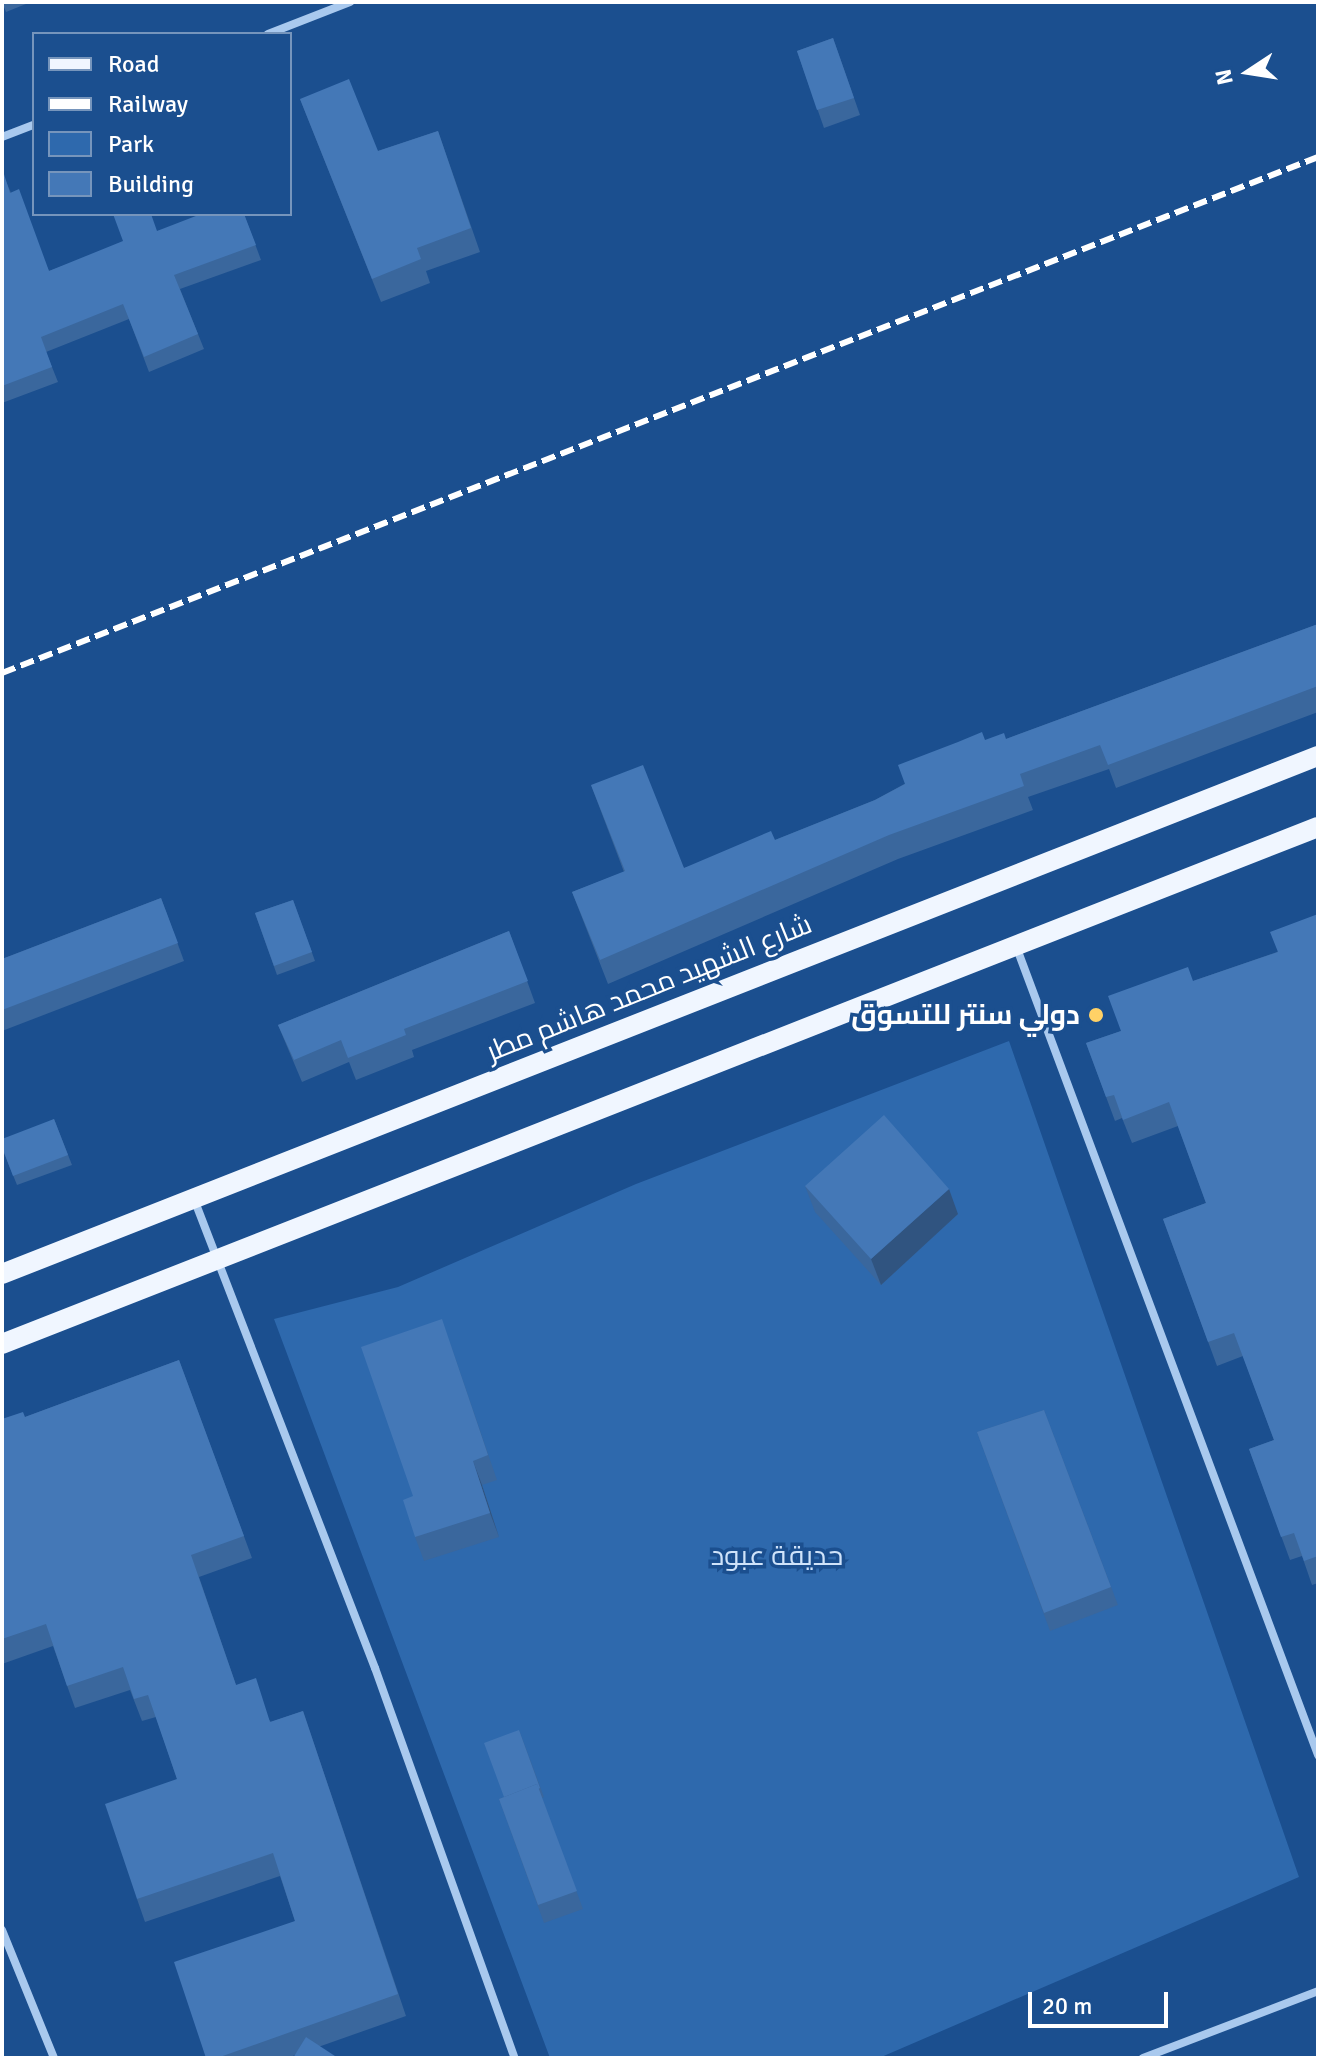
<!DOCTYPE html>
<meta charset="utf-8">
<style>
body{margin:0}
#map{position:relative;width:1320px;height:2060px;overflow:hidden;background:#1b4f8f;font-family:Signika,Cairo,sans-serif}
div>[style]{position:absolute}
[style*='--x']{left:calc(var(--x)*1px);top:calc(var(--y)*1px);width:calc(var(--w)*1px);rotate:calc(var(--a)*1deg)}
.green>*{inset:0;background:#2e69ad}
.minor>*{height:8px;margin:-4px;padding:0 4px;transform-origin:4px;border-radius:4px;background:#a9c9ee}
.primary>*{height:20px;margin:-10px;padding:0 10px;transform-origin:10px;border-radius:10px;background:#f0f6ff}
.rail>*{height:6px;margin-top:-3px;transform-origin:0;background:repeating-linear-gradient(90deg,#fff 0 14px,transparent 0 20px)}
.wall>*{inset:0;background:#3a679d}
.shaded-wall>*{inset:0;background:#305480}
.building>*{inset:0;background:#4478b7}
.dots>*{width:22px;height:22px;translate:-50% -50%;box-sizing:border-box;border:4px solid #1b4f8f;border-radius:50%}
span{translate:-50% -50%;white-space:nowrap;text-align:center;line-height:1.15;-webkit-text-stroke:7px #1b4f8f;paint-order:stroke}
.street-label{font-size:28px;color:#fff}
.poi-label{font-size:28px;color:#fff;font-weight:700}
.right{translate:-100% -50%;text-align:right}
.park-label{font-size:28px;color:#cfe3fa}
.frame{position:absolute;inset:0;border:4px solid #fff;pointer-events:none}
.legend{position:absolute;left:32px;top:32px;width:260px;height:184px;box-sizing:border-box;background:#1b4f8f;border:2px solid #7695bc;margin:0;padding:10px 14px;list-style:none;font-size:24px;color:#fff}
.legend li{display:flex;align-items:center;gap:16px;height:40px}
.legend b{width:40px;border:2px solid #7695bc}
.north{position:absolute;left:1208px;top:32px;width:80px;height:80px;-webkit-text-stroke:6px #1b4f8f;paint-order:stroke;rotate:258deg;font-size:22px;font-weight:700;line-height:32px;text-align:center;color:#fff}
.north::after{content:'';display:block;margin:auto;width:28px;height:36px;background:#fff;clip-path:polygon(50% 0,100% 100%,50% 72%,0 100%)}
.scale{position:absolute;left:1028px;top:1992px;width:140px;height:36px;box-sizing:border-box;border:4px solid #fff;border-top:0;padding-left:10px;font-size:24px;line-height:28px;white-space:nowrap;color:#fff;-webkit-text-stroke:6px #1b4f8f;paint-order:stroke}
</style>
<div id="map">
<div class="green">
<i style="clip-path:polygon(1009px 1041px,1299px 1877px,879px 2058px,550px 2058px,274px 1319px,398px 1287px,636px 1184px)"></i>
</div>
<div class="minor">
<i style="--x:268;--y:34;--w:88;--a:-21.3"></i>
<i style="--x:2;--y:137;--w:34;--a:-21"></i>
<i style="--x:1016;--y:946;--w:864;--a:69.53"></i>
<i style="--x:194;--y:1199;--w:503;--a:68.9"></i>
<i style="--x:375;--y:1668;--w:414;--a:70.3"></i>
<i style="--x:2;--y:1930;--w:138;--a:67.9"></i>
<i style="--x:1143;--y:2058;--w:187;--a:-20.9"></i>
</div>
<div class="primary">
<i style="--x:2;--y:1274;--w:1414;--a:-21.49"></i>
<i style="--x:2;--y:1344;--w:1414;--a:-21.45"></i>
</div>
<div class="rail">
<i style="--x:2;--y:673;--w:1414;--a:-21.41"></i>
</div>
<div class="wall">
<i style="clip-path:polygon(2px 2px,31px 2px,6px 12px)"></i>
<i style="clip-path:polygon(833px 38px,860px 115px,824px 128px,797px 51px)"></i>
<i style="clip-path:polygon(300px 99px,378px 151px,438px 131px,480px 252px,426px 271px,430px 283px,381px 302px)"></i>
<i style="clip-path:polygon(2px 172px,11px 193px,49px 271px,157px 231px,244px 214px,261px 260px,180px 289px,204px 349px,149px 372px,129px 319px,46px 352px,58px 382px,2px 403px)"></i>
<i style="clip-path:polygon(1318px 624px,1318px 712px,1116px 788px,1109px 769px,1028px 797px,1033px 810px,898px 859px,608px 984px,572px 892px,624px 872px,591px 785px,684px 868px,775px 840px,875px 800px,985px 740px,1006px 739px)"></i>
<i style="clip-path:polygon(161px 898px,184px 961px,2px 1031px,2px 959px)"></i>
<i style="clip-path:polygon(293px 900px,315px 961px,277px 975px,255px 913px)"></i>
<i style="clip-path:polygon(1318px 914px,1318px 1583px,1312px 1585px,1302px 1556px,1290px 1560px,1249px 1449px,1274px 1440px,1243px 1356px,1217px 1366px,1163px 1219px,1206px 1203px,1178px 1126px,1132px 1143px,1122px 1118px,1115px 1121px,1086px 1043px,1121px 1031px,1193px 981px,1277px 952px)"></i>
<i style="clip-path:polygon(509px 931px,535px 1003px,412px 1050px,414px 1057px,356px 1080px,349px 1062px,302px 1082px,278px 1025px)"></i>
<i style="clip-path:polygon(54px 1119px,72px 1165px,17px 1185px,2px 1148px)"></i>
<i style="clip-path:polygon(805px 1186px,958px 1214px,881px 1285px,815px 1212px)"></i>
<i style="clip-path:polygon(450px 1343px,497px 1480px,482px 1485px,499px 1537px,424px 1561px,415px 1537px,413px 1496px)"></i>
<i style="clip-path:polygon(179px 1360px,252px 1558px,199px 1577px,236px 1685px,271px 1722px,303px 1711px,406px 2016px,287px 2058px,206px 2058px,295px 1921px,280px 1876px,145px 1922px,137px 1899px,177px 1779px,156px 1717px,142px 1721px,130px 1690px,75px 1708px,53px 1646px,2px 1664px,2px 1419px,25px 1417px)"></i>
<i style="clip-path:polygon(1044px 1410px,1118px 1605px,1050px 1631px,977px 1432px)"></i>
<i style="clip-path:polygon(519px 1730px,544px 1797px,542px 1798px,583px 1909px,544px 1923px,499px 1799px,504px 1797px)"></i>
</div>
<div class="shaded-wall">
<i style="clip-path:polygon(949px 1189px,958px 1214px,881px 1285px,871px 1259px)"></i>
<i style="clip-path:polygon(473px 1461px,482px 1485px,499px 1537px,490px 1513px)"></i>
</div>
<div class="building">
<i style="clip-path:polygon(833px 38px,854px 98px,817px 110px,797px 51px)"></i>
<i style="clip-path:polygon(349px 79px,378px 151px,438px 131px,471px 228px,417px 248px,421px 259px,372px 279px,300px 99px)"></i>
<i style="clip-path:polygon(3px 171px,10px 193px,19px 189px,49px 271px,123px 241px,113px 214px,151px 214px,157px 231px,201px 214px,244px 214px,256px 245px,174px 275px,198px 334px,144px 357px,123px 304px,41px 337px,52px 367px,2px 386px,2px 172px)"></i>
<i style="clip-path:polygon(1318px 624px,1318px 686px,1108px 765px,1100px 745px,1020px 774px,1024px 786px,889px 835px,600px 960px,572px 892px,625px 871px,591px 785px,643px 765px,684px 868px,771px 831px,775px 840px,875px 800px,905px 784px,898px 765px,958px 742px,982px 732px,985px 740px,1004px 733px,1006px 739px)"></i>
<i style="clip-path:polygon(161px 898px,178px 943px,2px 1010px,2px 959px)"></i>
<i style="clip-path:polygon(293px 900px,312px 952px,274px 966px,255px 913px)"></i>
<i style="clip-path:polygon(1318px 914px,1318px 1556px,1304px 1561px,1294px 1533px,1281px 1537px,1249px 1449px,1274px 1440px,1234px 1333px,1208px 1342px,1163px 1219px,1206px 1203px,1169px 1102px,1123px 1120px,1114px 1095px,1106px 1097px,1086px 1043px,1121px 1031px,1108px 996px,1188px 967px,1193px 981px,1278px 952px,1270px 932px)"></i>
<i style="clip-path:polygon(509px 931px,528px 981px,404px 1029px,406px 1035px,348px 1058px,341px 1040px,294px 1060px,278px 1025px)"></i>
<i style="clip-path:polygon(884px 1115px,949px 1189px,871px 1259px,805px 1186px)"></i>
<i style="clip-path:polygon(54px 1119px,68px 1155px,13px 1176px,2px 1147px,2px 1139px)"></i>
<i style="clip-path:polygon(442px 1319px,488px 1455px,473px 1461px,490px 1513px,415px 1537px,403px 1500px,413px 1496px,361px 1347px)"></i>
<i style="clip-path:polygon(179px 1360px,244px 1536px,191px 1555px,236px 1685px,256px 1678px,270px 1722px,303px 1711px,398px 1994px,217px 2058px,206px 2058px,174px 1962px,295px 1921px,273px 1853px,137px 1899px,105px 1804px,177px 1779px,148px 1695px,134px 1699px,123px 1667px,67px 1686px,46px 1624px,2px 1639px,2px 1419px,23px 1412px,25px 1417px)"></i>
<i style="clip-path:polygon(1044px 1410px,1111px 1587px,1044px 1613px,977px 1432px)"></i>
<i style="clip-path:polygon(519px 1730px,540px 1788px,538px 1789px,537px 1784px,504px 1797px,484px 1743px)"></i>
<i style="clip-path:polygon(537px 1784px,577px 1891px,538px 1905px,499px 1799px)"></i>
<i style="clip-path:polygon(306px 2037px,338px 2058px,293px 2058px)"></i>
</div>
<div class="dots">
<i style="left:1096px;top:1015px;background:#ffd166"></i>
</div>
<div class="street-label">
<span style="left:649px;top:988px;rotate:-22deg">شارع الشهيد محمد هاشم مطر</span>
</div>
<div class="poi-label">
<span class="right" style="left:1080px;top:1015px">دولي سنتر للتسوق</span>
</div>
<div class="park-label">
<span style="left:777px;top:1556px">حديقة عبود</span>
</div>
<div class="frame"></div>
<ul class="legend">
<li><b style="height:10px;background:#f0f6ff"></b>Road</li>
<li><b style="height:10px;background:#fff"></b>Railway</li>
<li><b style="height:22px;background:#2e69ad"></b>Park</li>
<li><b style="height:22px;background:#4478b7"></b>Building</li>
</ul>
<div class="north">N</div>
<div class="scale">20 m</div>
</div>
